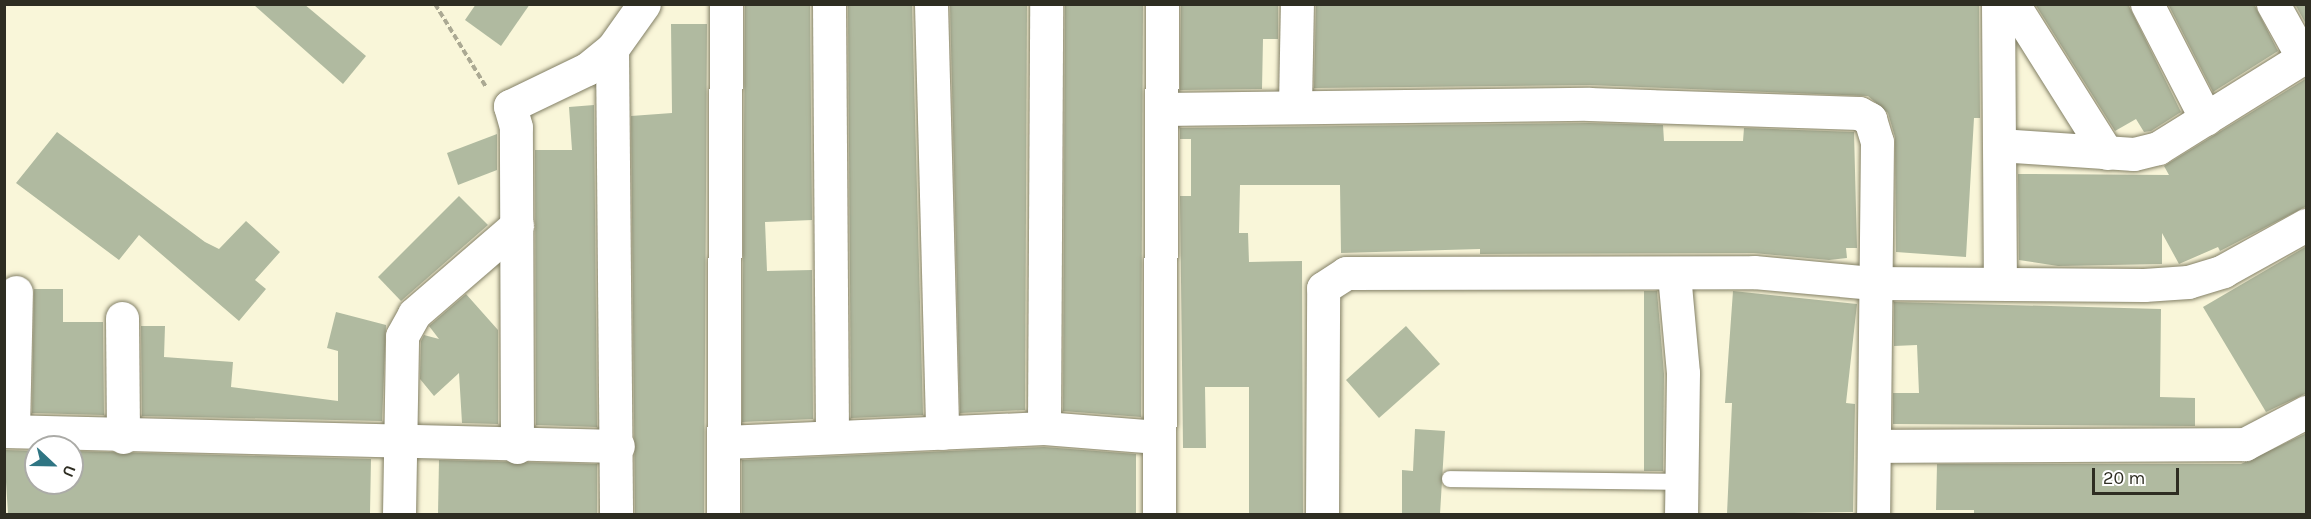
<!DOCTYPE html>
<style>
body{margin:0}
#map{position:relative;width:2311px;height:519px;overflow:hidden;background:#f9f6d9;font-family:Karla,sans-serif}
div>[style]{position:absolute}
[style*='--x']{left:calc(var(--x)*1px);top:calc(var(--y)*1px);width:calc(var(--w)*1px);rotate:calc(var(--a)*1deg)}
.building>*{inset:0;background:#b0baa0}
.path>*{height:4px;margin-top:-2px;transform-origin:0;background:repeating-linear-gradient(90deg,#aba993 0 6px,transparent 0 9px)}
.roads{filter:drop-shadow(0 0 2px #827f65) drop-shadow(0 0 2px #827f65)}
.service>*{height:16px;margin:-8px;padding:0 8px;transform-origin:8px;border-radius:8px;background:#fff}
.minor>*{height:33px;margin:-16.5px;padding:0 16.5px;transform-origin:16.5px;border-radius:16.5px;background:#fff}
span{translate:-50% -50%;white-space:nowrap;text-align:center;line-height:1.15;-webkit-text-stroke:6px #fff;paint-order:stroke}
.frame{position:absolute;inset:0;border:6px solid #2e2d22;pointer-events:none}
.north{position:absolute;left:24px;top:435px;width:60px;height:60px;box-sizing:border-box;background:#fff;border:2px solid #ababa7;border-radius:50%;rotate:112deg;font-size:16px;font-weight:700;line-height:24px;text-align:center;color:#2e2d22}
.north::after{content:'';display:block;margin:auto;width:21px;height:27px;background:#2f7583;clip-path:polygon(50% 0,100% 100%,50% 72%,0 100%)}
.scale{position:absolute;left:2092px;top:468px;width:87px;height:27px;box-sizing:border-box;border:3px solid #2e2d22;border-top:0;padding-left:8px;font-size:18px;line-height:21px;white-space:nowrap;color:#2e2d22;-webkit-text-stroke:4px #fff;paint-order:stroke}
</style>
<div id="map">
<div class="building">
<i style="clip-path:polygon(253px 4px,304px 4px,366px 56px,343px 84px)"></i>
<i style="clip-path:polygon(476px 4px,530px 4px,501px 46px,465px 20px)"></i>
<i style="clip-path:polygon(745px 4px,810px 4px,812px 220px,765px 222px,767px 271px,812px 270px,813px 419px,742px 422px)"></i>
<i style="clip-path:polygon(848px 4px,912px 4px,923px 415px,851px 418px)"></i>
<i style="clip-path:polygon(950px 4px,1027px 4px,1025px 410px,960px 413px)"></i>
<i style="clip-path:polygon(1065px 4px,1143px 4px,1141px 417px,1063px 411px)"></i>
<i style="clip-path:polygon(1181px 4px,1278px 4px,1278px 39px,1263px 39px,1262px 89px,1180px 90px)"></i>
<i style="clip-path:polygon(1316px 4px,1979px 4px,1980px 118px,1974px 118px,1966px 257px,1896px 252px,1895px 137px,1888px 113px,1868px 96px,1589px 85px,1314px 88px)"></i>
<i style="clip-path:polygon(2035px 4px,2128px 4px,2181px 112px,2151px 131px,2144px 132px,2136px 119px,2115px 131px)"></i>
<i style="clip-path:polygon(2168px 4px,2254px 4px,2278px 51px,2213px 92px)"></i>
<i style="clip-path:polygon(2295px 4px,2307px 4px,2307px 26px)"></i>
<i style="clip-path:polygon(671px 24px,707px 24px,704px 514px,635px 514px,631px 116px,672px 113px)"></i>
<i style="clip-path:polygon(2307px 78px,2307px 206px,2220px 251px,2218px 247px,2179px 264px,2162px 233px,2162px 264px,2058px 266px,2019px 260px,2018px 174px,2169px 175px,2164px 166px)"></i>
<i style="clip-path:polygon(594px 105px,597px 427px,536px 425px,535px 150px,572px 150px,569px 107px)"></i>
<i style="clip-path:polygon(1589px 123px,1663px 125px,1664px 141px,1743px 141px,1744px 128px,1854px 132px,1857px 248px,1846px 248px,1847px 258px,1829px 260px,1754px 253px,1480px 254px,1480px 249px,1341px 253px,1340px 185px,1240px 185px,1239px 233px,1248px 233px,1249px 262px,1302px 261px,1303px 514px,1249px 514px,1249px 387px,1205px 387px,1206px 448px,1183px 448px,1180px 196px,1191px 196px,1191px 139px,1180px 139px,1180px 128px)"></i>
<i style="clip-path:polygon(57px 132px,205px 242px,219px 249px,246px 221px,280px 252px,255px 280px,266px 289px,239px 321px,139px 235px,119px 260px,16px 183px)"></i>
<i style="clip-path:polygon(497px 134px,497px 170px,458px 185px,447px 153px)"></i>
<i style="clip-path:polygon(459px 196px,488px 225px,401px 301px,378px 277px)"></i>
<i style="clip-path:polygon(2307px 246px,2307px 393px,2266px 412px,2203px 307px)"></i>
<i style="clip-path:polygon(34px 289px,63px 289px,63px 322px,103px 322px,104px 415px,32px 413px)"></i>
<i style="clip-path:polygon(1644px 291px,1657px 291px,1664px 374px,1663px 471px,1644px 471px)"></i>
<i style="clip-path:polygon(1733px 291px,1857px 304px,1846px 403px,1855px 404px,1853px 512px,1727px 514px,1732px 403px,1725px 403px)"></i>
<i style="clip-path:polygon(466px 294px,498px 330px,498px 424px,462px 423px,459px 373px,434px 396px,420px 379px,421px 341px,424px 335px,439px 339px,429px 326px)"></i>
<i style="clip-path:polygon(1894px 302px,2161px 309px,2160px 397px,2195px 398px,2195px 426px,1893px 424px,1893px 393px,1919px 393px,1917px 345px,1894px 346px)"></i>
<i style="clip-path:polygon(336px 312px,386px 325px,382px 421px,142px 416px,141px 326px,165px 326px,164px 357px,233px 362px,231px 387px,338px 401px,338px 351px,327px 348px)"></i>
<i style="clip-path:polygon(1406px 326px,1440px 364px,1379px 418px,1346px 380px)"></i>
<i style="clip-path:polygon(1415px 429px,1445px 431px,1440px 514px,1402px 514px,1402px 470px,1413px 471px)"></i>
<i style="clip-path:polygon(2307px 433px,2307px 514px,1974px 514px,1974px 510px,1936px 510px,1937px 464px,2241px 464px)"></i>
<i style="clip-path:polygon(1044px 447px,1136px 454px,1136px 514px,742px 514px,742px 460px)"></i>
<i style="clip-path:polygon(4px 450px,36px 451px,36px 483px,72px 483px,72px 451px,371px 459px,370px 514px,8px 514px)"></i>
<i style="clip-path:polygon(439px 460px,597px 464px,597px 514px,438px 514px)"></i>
</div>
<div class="path">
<i style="--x:435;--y:4;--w:97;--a:58.4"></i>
</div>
<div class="roads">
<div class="service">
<i style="--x:1450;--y:479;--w:231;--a:0.7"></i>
</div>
<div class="minor">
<i style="--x:829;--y:4;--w:433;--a:89.6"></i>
<i style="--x:931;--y:4;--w:429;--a:88.5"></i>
<i style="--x:1998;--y:4;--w:279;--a:89.6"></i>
<i style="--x:2013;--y:4;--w:176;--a:57.8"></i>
<i style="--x:2147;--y:4;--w:129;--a:62.8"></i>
<i style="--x:2273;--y:4;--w:62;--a:60.9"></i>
<i style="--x:612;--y:49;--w:465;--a:89.5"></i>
<i style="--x:1295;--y:105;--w:101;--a:-88.9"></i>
<i style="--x:1162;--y:109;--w:427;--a:-0.7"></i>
<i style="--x:1589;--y:104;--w:270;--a:1.9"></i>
<i style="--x:1859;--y:113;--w:13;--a:29"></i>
<i style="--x:1870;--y:119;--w:24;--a:73"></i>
<i style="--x:1877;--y:142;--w:372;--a:90.6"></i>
<i style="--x:1999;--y:145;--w:135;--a:3.8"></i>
<i style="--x:2134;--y:154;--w:25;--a:-14"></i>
<i style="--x:2158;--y:148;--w:174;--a:-31.9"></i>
<i style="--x:1674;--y:274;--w:99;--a:84.8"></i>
<i style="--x:1683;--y:373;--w:141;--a:90.8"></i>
<i style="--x:122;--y:318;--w:119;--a:89.5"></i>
<i style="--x:1044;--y:428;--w:424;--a:-89.7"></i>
<i style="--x:4;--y:431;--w:614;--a:1.4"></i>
<i style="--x:13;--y:431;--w:139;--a:-88.8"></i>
<i style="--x:725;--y:442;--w:319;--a:-2.5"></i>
<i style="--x:1044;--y:428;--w:114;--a:4.5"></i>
<i style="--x:1875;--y:446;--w:370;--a:-0.3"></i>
<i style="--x:2245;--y:444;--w:69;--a:-27.7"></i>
<i style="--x:517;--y:447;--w:320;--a:-90.2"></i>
<i style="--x:516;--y:127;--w:22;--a:-106"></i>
<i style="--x:510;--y:106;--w:85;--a:-25.7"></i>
<i style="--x:587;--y:69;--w:32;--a:-39"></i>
<i style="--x:612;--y:49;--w:55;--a:-54.6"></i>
<i style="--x:399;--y:514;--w:178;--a:-89"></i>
<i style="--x:402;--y:336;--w:25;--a:-61"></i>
<i style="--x:414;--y:314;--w:136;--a:-40.8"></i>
<i style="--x:723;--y:514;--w:510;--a:-89.66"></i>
<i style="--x:1159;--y:514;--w:510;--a:-89.66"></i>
<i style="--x:1322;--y:514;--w:226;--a:-89.7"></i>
<i style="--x:1323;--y:288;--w:27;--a:-33"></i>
<i style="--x:1346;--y:273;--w:408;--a:-0.1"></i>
<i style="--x:1754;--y:272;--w:120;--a:5.3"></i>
<i style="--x:1873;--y:283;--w:271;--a:0.4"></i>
<i style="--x:2144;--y:285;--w:44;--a:-3.9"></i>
<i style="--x:2188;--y:282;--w:37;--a:-17"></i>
<i style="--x:2223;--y:271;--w:95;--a:-29"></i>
</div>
</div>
<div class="frame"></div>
<div class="north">U</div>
<div class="scale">20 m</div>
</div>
